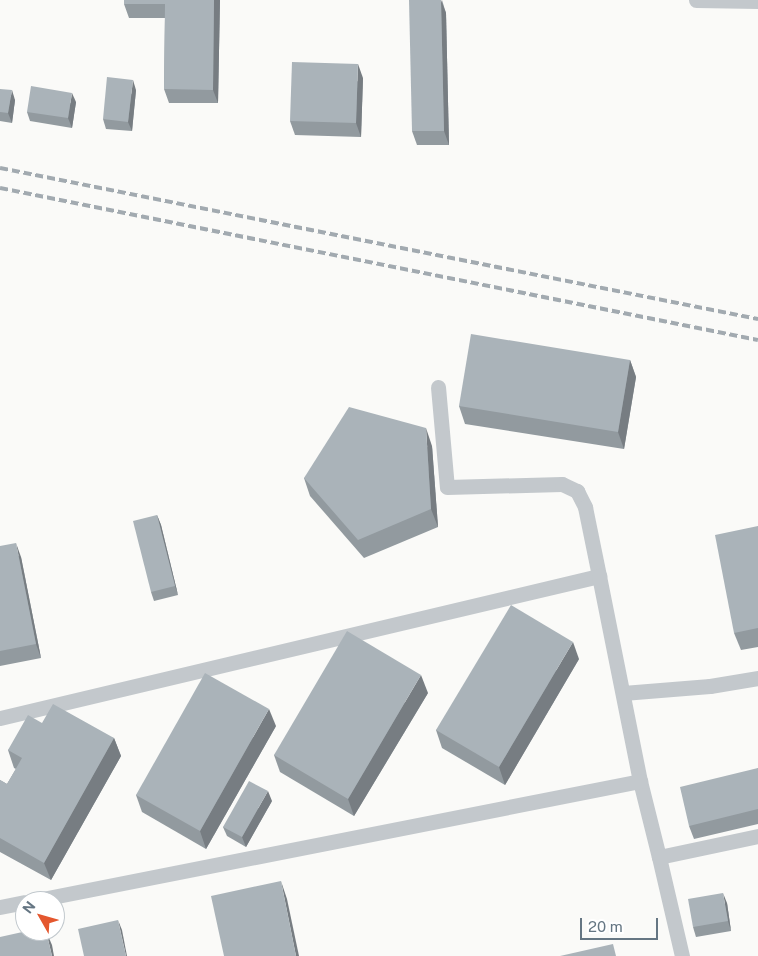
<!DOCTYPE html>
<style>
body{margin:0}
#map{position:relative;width:758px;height:956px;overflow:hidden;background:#fafaf8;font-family:"Public Sans",sans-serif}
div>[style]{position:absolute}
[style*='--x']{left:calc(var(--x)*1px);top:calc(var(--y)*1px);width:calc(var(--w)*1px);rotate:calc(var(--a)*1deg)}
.lane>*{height:15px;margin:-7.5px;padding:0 7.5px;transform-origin:7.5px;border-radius:7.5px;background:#c3c8cc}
.rail>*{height:4px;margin-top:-2px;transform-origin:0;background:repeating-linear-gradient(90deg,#a2aab0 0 8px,transparent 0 12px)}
.wall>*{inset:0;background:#929a9f}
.shaded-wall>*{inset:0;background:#777d82}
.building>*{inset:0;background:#aab3b9}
span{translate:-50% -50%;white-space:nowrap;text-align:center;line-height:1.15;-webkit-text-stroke:5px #fff;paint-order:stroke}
.north{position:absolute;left:15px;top:891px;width:50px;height:50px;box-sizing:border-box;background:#fff;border:1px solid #c1c8cd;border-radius:50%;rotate:308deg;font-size:14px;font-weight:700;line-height:20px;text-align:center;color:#657683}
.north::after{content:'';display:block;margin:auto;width:18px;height:22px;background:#e4572e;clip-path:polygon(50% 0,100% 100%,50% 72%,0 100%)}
.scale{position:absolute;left:580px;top:918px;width:78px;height:22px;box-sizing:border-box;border:2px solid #657683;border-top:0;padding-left:6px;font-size:15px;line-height:18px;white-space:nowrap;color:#657683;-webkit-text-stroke:4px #fff;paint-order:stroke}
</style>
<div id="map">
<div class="lane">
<i style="--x:696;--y:0;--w:62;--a:0.9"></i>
<i style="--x:438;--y:387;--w:100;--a:84.9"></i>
<i style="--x:447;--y:487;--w:115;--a:-1.5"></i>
<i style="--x:562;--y:484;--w:17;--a:25"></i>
<i style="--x:577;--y:491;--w:18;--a:63"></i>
<i style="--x:585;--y:507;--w:70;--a:78.5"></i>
<i style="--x:623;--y:693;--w:87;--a:-4.6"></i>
<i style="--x:710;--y:686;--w:49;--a:-9.5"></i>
<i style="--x:0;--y:718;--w:616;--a:-13.34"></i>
<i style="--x:599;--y:576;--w:209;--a:78.7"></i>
<i style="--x:640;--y:781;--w:78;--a:76"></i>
<i style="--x:32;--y:901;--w:620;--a:-11.16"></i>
<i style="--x:0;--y:907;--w:25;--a:-11"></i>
<i style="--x:682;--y:956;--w:102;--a:-103.1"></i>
<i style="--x:659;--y:857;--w:101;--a:-12"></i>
</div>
<div class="rail">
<i style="--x:0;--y:168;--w:773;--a:11.27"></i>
<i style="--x:0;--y:188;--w:773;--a:11.34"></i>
</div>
<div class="wall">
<i style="clip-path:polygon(124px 0,220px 0,218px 103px,169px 103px,164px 89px,165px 18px,129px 18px,124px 4px)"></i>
<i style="clip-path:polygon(442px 0,446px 13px,449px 145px,417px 145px,412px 131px)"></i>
<i style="clip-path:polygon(363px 78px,361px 137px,295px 135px,290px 121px)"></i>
<i style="clip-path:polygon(0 89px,15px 100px,12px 123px,0 121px)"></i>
<i style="clip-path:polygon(136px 90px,132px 131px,106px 129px,103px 119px)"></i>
<i style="clip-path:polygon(76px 102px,72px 128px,30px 121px,27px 112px)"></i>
<i style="clip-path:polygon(630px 360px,636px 377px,624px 449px,465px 424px,459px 406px)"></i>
<i style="clip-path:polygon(432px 446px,438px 527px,364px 558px,310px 496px,304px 478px)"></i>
<i style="clip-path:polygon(157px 515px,161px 525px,178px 595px,154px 601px,151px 592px)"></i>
<i style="clip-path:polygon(758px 526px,758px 647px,741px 650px,734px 633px)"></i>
<i style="clip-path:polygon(0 546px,21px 557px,41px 658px,0 666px)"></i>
<i style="clip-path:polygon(579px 659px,505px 785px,442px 748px,436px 730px)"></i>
<i style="clip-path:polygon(428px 693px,354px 816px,280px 772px,274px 755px)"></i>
<i style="clip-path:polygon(42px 723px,114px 738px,121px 756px,51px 880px,0 852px,0 780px,7px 784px,16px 769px,14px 768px,8px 750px)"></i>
<i style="clip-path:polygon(276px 726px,206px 849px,142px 812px,136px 795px)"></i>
<i style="clip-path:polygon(758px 768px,758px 824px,694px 839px,689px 826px)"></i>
<i style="clip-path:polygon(272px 801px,246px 847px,227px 836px,223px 827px)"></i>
<i style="clip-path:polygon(727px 903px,731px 931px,696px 937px,693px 927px)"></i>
</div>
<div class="shaded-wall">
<i style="clip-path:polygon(214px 0,220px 0,218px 103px,213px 90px)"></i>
<i style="clip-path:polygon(441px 0,446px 13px,449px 145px,444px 131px)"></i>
<i style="clip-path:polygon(358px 64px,363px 78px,361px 137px,356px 123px)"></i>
<i style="clip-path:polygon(133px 80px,136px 90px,132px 131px,128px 122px)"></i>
<i style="clip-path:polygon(12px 90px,15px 100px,12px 123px,8px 113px)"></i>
<i style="clip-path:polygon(72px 93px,76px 102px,72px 128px,68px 118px)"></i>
<i style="clip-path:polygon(630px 360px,636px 377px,624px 449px,618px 432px)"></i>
<i style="clip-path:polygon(426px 428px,432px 446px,438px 527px,431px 509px)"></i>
<i style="clip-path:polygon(157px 515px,161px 525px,178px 595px,175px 586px)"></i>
<i style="clip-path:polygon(16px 543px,21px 557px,41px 658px,36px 644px)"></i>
<i style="clip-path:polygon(573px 642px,579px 659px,505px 785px,499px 767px)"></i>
<i style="clip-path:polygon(421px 675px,428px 693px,354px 816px,348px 799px)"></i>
<i style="clip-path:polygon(269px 709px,276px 726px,206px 849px,200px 831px)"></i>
<i style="clip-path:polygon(114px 738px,121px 756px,51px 880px,44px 863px)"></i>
<i style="clip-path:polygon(268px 791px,272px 801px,246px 847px,242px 837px)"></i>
<i style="clip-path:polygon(281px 881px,287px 899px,299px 956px,296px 956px)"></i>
<i style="clip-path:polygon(723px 893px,727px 903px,731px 931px,728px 921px)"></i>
<i style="clip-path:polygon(118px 920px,122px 930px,127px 956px,126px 956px)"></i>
<i style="clip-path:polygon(46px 931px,52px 945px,54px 956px,52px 956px)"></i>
</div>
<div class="building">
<i style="clip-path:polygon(124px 0,214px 0,213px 90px,164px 89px,165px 4px,124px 4px)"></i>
<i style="clip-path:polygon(409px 0,441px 0,444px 131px,412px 131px)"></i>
<i style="clip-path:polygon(292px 62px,358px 64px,356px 123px,290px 121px)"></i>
<i style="clip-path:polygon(107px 77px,133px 80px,128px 122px,103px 119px)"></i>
<i style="clip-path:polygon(31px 86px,72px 93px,68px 118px,27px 112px)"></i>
<i style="clip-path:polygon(0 89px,12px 90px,8px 113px,0 112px)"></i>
<i style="clip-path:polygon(471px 334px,630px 360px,618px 432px,459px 406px)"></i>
<i style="clip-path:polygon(349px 407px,426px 428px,431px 509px,358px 540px,304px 478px)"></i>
<i style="clip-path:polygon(157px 515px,175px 586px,151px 592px,133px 521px)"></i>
<i style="clip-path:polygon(758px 526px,758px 628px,734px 633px,715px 535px)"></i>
<i style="clip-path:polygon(16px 543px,36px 644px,0 651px,0 546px)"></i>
<i style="clip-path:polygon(511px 605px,573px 642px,499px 767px,436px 730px)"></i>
<i style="clip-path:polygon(347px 631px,421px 675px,348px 799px,274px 755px)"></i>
<i style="clip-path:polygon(205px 673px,269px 709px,200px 831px,136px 795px)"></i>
<i style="clip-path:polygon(53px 704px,114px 738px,44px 863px,0 838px,0 780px,7px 784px,22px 758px,8px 750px,28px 715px,42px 723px)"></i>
<i style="clip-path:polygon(758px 768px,758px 809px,689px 826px,680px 787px)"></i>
<i style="clip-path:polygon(249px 781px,268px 791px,242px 837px,223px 827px)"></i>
<i style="clip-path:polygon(281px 881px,296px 956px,224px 956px,211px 896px)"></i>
<i style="clip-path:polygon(723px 893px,728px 921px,693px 927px,688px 899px)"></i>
<i style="clip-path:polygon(118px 920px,126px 956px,84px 956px,78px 929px)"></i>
<i style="clip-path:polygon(27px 931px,46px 931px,52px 956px,0 956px,0 937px)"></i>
<i style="clip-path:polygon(613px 944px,616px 956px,560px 956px)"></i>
</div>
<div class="north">N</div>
<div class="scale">20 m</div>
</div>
